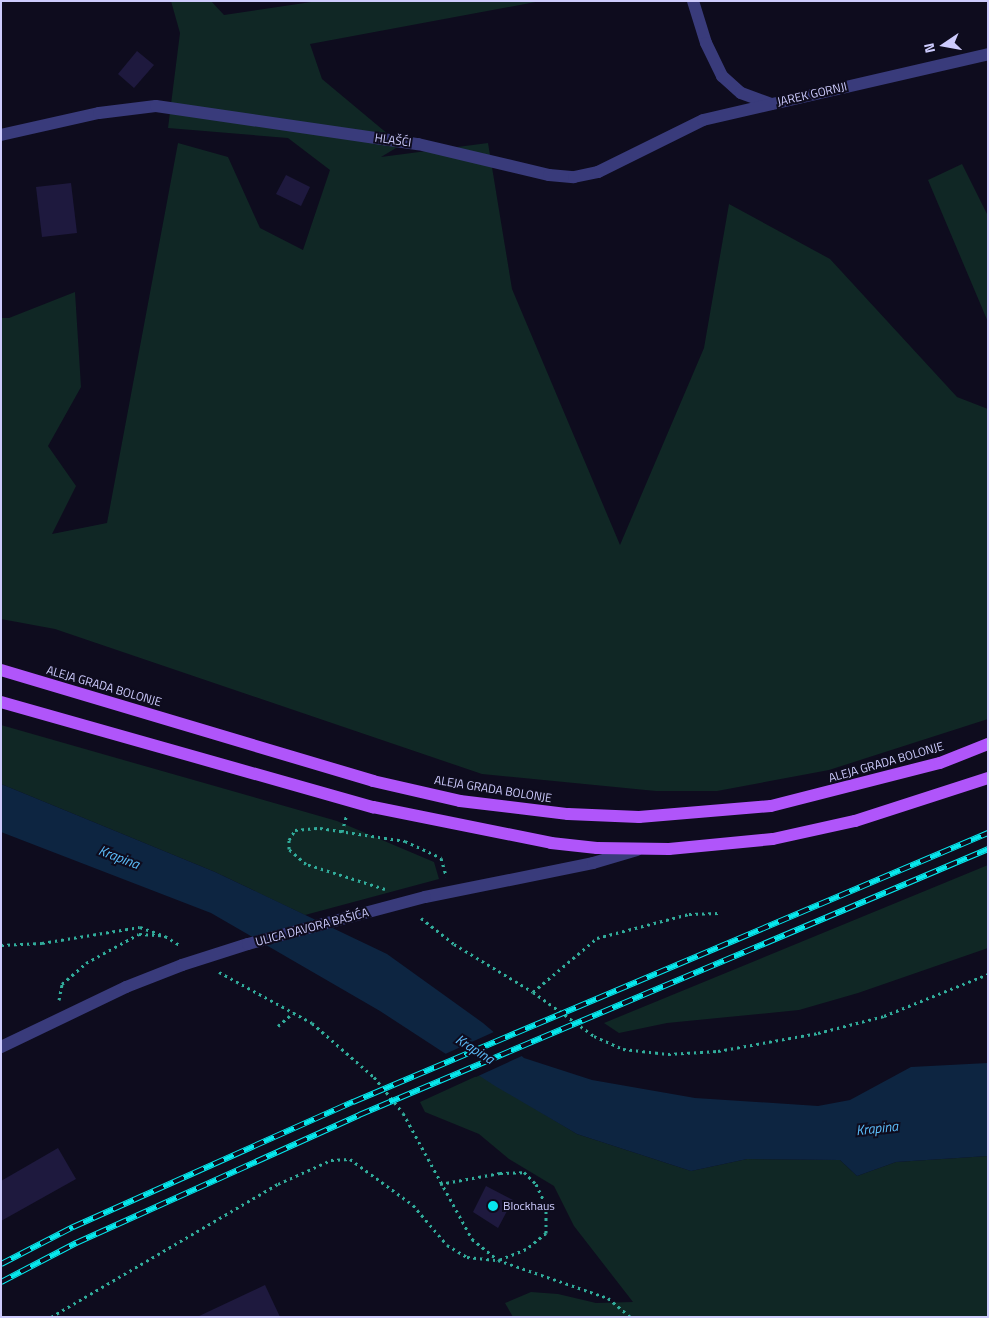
<!DOCTYPE html>
<meta charset="utf-8">
<style>
body{margin:0}
#map{position:relative;width:989px;height:1318px;overflow:hidden;background:#0e0c1e;font-family:"Titillium Web",sans-serif}
div>[style]{position:absolute}
[style*='--x']{left:calc(var(--x)*1px);top:calc(var(--y)*1px);width:calc(var(--w)*1px);rotate:calc(var(--a)*1deg)}
.green>*{inset:0;background:#102725}
.water>*{inset:0;background:#0d2541}
.pier>*{inset:0;background:#0e0c1e}
.building>*{inset:0;background:#1e193e}
.path>*{height:3px;margin-top:-1.5px;transform-origin:0;background:repeating-linear-gradient(90deg,#31ac9b 0 2.5px,transparent 0 6.5px)}
.minor>*{height:12px;margin:-6px;padding:0 6px;transform-origin:6px;border-radius:6px;background:#393b7b}
.major>*{height:12px;margin:-6px;padding:0 6px;transform-origin:6px;border-radius:6px;background:#b055fa}
.rail>*{height:5.5px;margin-top:-2.75px;transform-origin:0;background:repeating-linear-gradient(90deg,#0e0c1e 0 11px,#07e8ed 0 22px);box-sizing:border-box;border-block:1px solid #07e8ed}
.minor-bridge>*{height:12px;margin:-6px;padding:0 6px;transform-origin:6px;border-radius:6px;background:#393b7b}
.dots>*{width:14px;height:14px;translate:-50% -50%;box-sizing:border-box;border:2px solid #0e0c1e;border-radius:50%}
span{translate:-50% -50%;white-space:nowrap;text-align:center;line-height:1.15;-webkit-text-stroke:4px #0e0c1e;paint-order:stroke}
.street-label{font-size:12px;color:#cdcbfd}
.poi-label{font-size:12px;color:#cdcbfd}
.left{translate:0 -50%;text-align:left}
.water-label{font-size:14px;color:#5cbdfa;font-style:italic}
.frame{position:absolute;inset:0;border:2px solid #cdcbfd;pointer-events:none}
.north{position:absolute;left:919px;top:20px;width:50px;height:50px;-webkit-text-stroke:4px #0e0c1e;paint-order:stroke;rotate:258deg;font-size:14px;font-weight:700;line-height:20px;text-align:center;color:#cdcbfd}
.north::after{content:'';display:block;margin:auto;width:18px;height:22px;background:#cdcbfd;clip-path:polygon(50% 0,100% 100%,50% 72%,0 100%)}
</style>
<div id="map">
<div class="green">
<i style="clip-path:polygon(171px 1px,211px 1px,224px 15px,318px 1px,541px 1px,310px 44px,322px 79px,401px 145px,381px 157px,488px 143px,512px 289px,620px 545px,704px 348px,729px 204px,830px 259px,957px 397px,988px 409px,988px 719px,829px 770px,717px 791px,656px 791px,482px 774px,55px 629px,1px 619px,1px 318px,9px 318px,75px 292px,81px 387px,48px 446px,76px 486px,52px 534px,107px 523px,178px 143px,228px 157px,260px 228px,303px 250px,330px 170px,288px 138px,168px 128px,180px 33px)"></i>
<i style="clip-path:polygon(962px 164px,988px 216px,988px 322px,928px 180px)"></i>
<i style="clip-path:polygon(1px 725px,337px 821px,434px 862px,439px 879px,305px 915px,215px 872px,1px 784px)"></i>
<i style="clip-path:polygon(988px 865px,988px 948px,858px 993px,799px 1010px,667px 1023px,619px 1033px,604px 1023px)"></i>
<i style="clip-path:polygon(479px 1075px,577px 1134px,691px 1171px,747px 1159px,840px 1160px,857px 1176px,896px 1162px,988px 1156px,988px 1317px,513px 1317px,505px 1303px,531px 1292px,558px 1294px,596px 1303px,633px 1302px,574px 1226px,554px 1186px,509px 1159px,479px 1134px,425px 1112px,420px 1102px)"></i>
</div>
<div class="water">
<i style="clip-path:polygon(1px 784px,215px 872px,387px 954px,483px 1023px,524px 1058px,592px 1080px,695px 1098px,818px 1106px,850px 1100px,911px 1067px,988px 1063px,988px 1156px,896px 1162px,857px 1176px,840px 1160px,747px 1159px,691px 1171px,577px 1134px,495px 1086px,380px 1011px,211px 913px,1px 832px)"></i>
</div>
<div class="pier">
<i style="clip-path:polygon(496px 1031px,524px 1055px,476px 1077px,443px 1055px)"></i>
</div>
<div class="building">
<i style="clip-path:polygon(137px 51px,154px 65px,134px 88px,118px 74px)"></i>
<i style="clip-path:polygon(286px 175px,310px 187px,301px 206px,276px 194px)"></i>
<i style="clip-path:polygon(71px 183px,77px 233px,42px 237px,36px 187px)"></i>
<i style="clip-path:polygon(58px 1148px,76px 1179px,1px 1221px,1px 1181px)"></i>
<i style="clip-path:polygon(486px 1186px,513px 1200px,498px 1228px,473px 1212px)"></i>
<i style="clip-path:polygon(265px 1285px,280px 1317px,197px 1317px)"></i>
</div>
<div class="path">
<i style="--x:342;--y:832;--w:16;--a:-75"></i>
<i style="--x:385;--y:889;--w:83;--a:-162.4"></i>
<i style="--x:306;--y:864;--w:23;--a:-139"></i>
<i style="--x:289;--y:849;--w:9;--a:-90"></i>
<i style="--x:289;--y:840;--w:12;--a:-59"></i>
<i style="--x:295;--y:830;--w:25;--a:-5"></i>
<i style="--x:320;--y:828;--w:86;--a:8.7"></i>
<i style="--x:405;--y:841;--w:40;--a:25"></i>
<i style="--x:441;--y:858;--w:19;--a:74"></i>
<i style="--x:421;--y:918;--w:42;--a:38.2"></i>
<i style="--x:454;--y:944;--w:92;--a:31.3"></i>
<i style="--x:533;--y:992;--w:75;--a:35.8"></i>
<i style="--x:594;--y:1036;--w:32;--a:24"></i>
<i style="--x:623;--y:1049;--w:45;--a:6.3"></i>
<i style="--x:668;--y:1054;--w:50;--a:-3.4"></i>
<i style="--x:718;--y:1051;--w:102;--a:-10.2"></i>
<i style="--x:818;--y:1033;--w:68;--a:-14.4"></i>
<i style="--x:884;--y:1016;--w:112;--a:-22"></i>
<i style="--x:1;--y:945;--w:41;--a:-2.8"></i>
<i style="--x:42;--y:943;--w:99;--a:-9.3"></i>
<i style="--x:140;--y:927;--w:27;--a:20"></i>
<i style="--x:165;--y:936;--w:19;--a:32"></i>
<i style="--x:219;--y:972;--w:106;--a:28.7"></i>
<i style="--x:312;--y:1023;--w:82;--a:41.1"></i>
<i style="--x:374;--y:1077;--w:46;--a:51.1"></i>
<i style="--x:403;--y:1113;--w:144;--a:61.3"></i>
<i style="--x:472;--y:1239;--w:33;--a:39"></i>
<i style="--x:533;--y:992;--w:84;--a:-40.2"></i>
<i style="--x:597;--y:938;--w:95;--a:-14.6"></i>
<i style="--x:689;--y:914;--w:30;--a:-2"></i>
<i style="--x:59;--y:1000;--w:16;--a:-79"></i>
<i style="--x:62;--y:984;--w:32;--a:-41"></i>
<i style="--x:86;--y:963;--w:60;--a:-28.7"></i>
<i style="--x:139;--y:934;--w:22;--a:3"></i>
<i style="--x:278;--y:1026;--w:20;--a:-41"></i>
<i style="--x:440;--y:1184;--w:61;--a:-10.4"></i>
<i style="--x:500;--y:1173;--w:24;--a:-2"></i>
<i style="--x:524;--y:1172;--w:17;--a:45"></i>
<i style="--x:536;--y:1184;--w:23;--a:65"></i>
<i style="--x:546;--y:1205;--w:28;--a:90"></i>
<i style="--x:546;--y:1233;--w:26;--a:141"></i>
<i style="--x:526;--y:1249;--w:29;--a:158"></i>
<i style="--x:51;--y:1317;--w:263;--a:-30.4"></i>
<i style="--x:278;--y:1184;--w:58;--a:-24.4"></i>
<i style="--x:331;--y:1160;--w:19;--a:-3"></i>
<i style="--x:350;--y:1159;--w:78;--a:36.1"></i>
<i style="--x:413;--y:1205;--w:52;--a:49.6"></i>
<i style="--x:447;--y:1245;--w:23;--a:31"></i>
<i style="--x:467;--y:1257;--w:31;--a:6"></i>
<i style="--x:498;--y:1260;--w:116;--a:19.1"></i>
<i style="--x:608;--y:1298;--w:30;--a:40"></i>
</div>
<div class="minor">
<i style="--x:693;--y:1;--w:44;--a:72.8"></i>
<i style="--x:706;--y:43;--w:37;--a:64"></i>
<i style="--x:722;--y:76;--w:25;--a:42"></i>
<i style="--x:741;--y:93;--w:32;--a:20"></i>
<i style="--x:1;--y:135;--w:100;--a:-12.7"></i>
<i style="--x:99;--y:113;--w:57;--a:-7"></i>
<i style="--x:156;--y:106;--w:265;--a:8.3"></i>
<i style="--x:418;--y:144;--w:135;--a:13.3"></i>
<i style="--x:549;--y:175;--w:25;--a:5"></i>
<i style="--x:574;--y:177;--w:25;--a:-12"></i>
<i style="--x:598;--y:172;--w:117;--a:-26.3"></i>
<i style="--x:703;--y:120;--w:293;--a:-13"></i>
<i style="--x:425;--y:897;--w:171;--a:-11.4"></i>
<i style="--x:593;--y:863;--w:46;--a:-16.5"></i>
<i style="--x:1;--y:1047;--w:139;--a:-25.6"></i>
<i style="--x:126;--y:987;--w:60;--a:-21.4"></i>
</div>
<div class="major">
<i style="--x:1;--y:670;--w:388;--a:16.6"></i>
<i style="--x:373;--y:781;--w:89;--a:12.9"></i>
<i style="--x:460;--y:801;--w:109;--a:6.9"></i>
<i style="--x:568;--y:814;--w:71;--a:2.4"></i>
<i style="--x:639;--y:817;--w:132;--a:-4.8"></i>
<i style="--x:771;--y:806;--w:174;--a:-14.3"></i>
<i style="--x:940;--y:763;--w:52;--a:-21.6"></i>
<i style="--x:1;--y:702;--w:387;--a:15.8"></i>
<i style="--x:373;--y:807;--w:182;--a:11.4"></i>
<i style="--x:551;--y:843;--w:46;--a:6.2"></i>
<i style="--x:597;--y:848;--w:72;--a:0.8"></i>
<i style="--x:669;--y:849;--w:104;--a:-5.5"></i>
<i style="--x:773;--y:839;--w:84;--a:-12.4"></i>
<i style="--x:855;--y:821;--w:140;--a:-17.9"></i>
</div>
<div class="rail">
<i style="--x:1;--y:1264;--w:81;--a:-27.2"></i>
<i style="--x:73;--y:1227;--w:307;--a:-24.1"></i>
<i style="--x:353;--y:1102;--w:690;--a:-22.96"></i>
<i style="--x:1;--y:1282;--w:85;--a:-27.5"></i>
<i style="--x:76;--y:1243;--w:311;--a:-24.3"></i>
<i style="--x:359;--y:1115;--w:683;--a:-22.92"></i>
</div>
<div class="minor-bridge">
<i style="--x:182;--y:965;--w:69;--a:-17.7"></i>
<i style="--x:248;--y:944;--w:183;--a:-14.9"></i>
</div>
<div class="dots">
<i style="left:493px;top:1206px;background:#07e8ed"></i>
</div>
<div class="street-label">
<span style="left:812px;top:94px;rotate:-13deg">JAREK GORNJI</span>
<span style="left:393px;top:140px;rotate:8deg">HLAŠĆI</span>
<span style="left:104px;top:686px;rotate:16deg">ALEJA GRADA BOLONJE</span>
<span style="left:886px;top:762px;rotate:-16deg">ALEJA GRADA BOLONJE</span>
<span style="left:493px;top:789px;rotate:9deg">ALEJA GRADA BOLONJE</span>
<span style="left:312px;top:927px;rotate:-15deg">ULICA DAVORA BAŠIĆA</span>
</div>
<div class="poi-label">
<span class="left" style="left:503px;top:1206px">Blockhaus</span>
</div>
<div class="water-label">
<span style="left:119px;top:857px;rotate:21deg">Krapina</span>
<span style="left:475px;top:1049px;rotate:32deg">Krapina</span>
<span style="left:877px;top:1128px;rotate:-6deg">Krapina</span>
</div>
<div class="frame"></div>
<div class="north">N</div>
</div>
